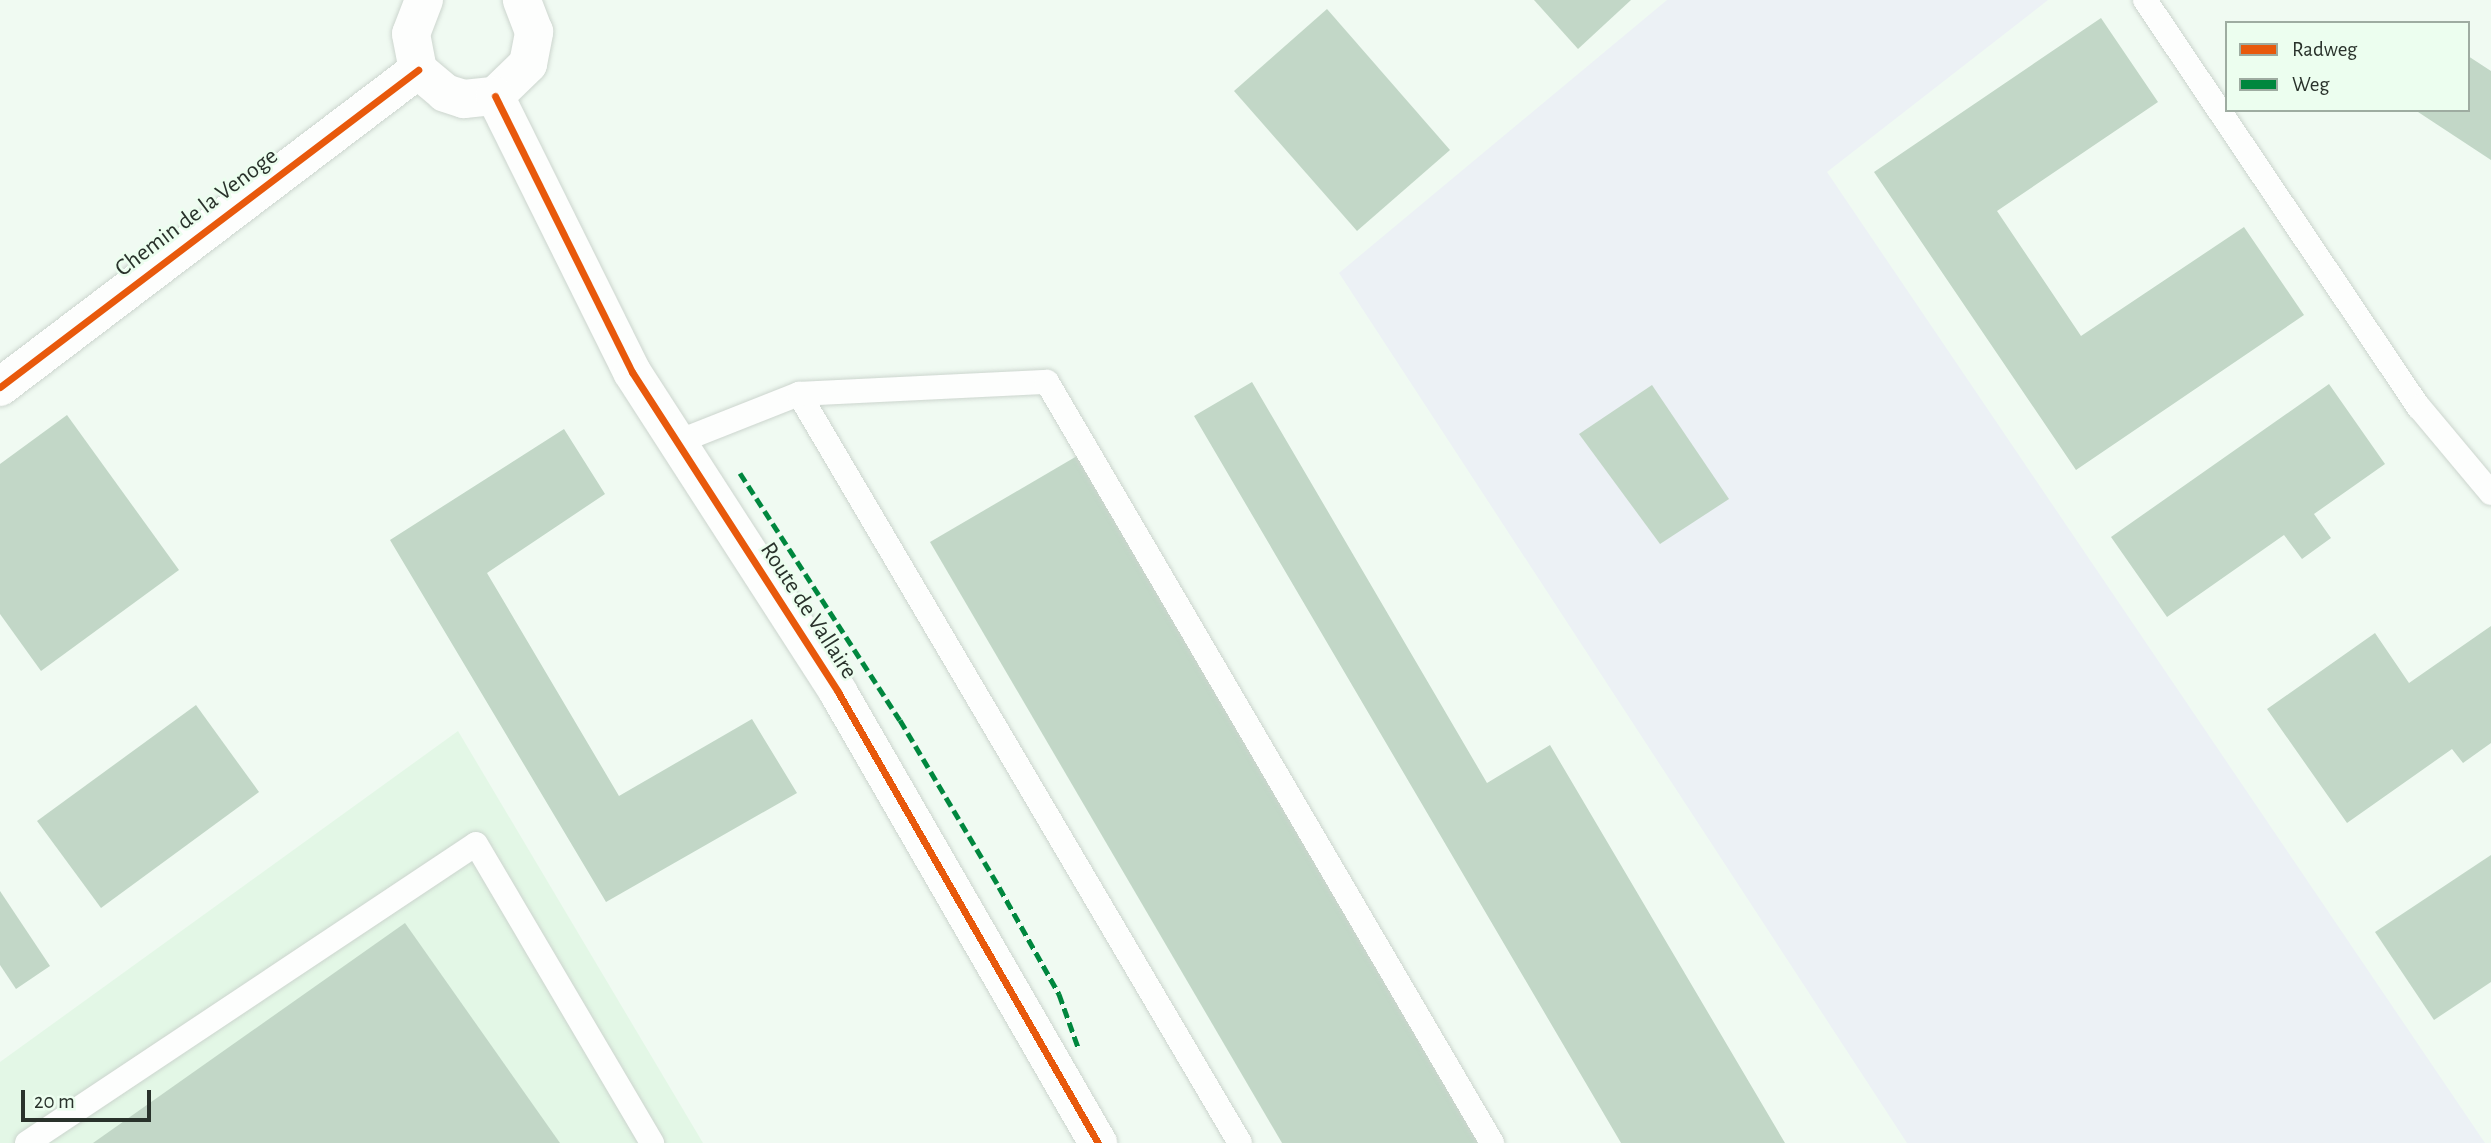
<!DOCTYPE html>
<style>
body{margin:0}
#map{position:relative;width:2491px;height:1143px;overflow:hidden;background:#f0faf2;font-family:"Alegreya Sans",sans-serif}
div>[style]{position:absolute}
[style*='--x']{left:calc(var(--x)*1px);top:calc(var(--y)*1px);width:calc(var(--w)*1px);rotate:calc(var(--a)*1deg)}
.built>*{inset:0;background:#e3f7e6}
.green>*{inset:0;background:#ecf1f5}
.building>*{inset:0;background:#c2d7c7}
.roads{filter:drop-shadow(0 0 2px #ccd5ce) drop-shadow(0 0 2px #ccd5ce)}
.lane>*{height:24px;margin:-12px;padding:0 12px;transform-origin:12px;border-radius:12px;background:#fdfefd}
.street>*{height:38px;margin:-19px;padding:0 19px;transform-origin:19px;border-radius:19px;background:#fdfefd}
.secondary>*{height:38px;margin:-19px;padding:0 19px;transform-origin:19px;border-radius:19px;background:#fdfefd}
.quiet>*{height:5px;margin-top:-2.5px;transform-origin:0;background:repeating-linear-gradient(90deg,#00873e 0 10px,transparent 0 15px)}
.cycleway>*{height:7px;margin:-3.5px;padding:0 3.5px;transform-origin:3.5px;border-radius:3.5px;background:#e8590c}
span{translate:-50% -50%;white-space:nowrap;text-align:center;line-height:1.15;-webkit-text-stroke:5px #ecfeef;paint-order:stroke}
.street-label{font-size:24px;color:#29322b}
.legend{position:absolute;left:2225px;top:21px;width:245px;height:91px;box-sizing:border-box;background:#ecfeef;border:2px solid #9eaca1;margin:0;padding:9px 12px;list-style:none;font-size:21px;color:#29322b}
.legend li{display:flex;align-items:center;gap:14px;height:35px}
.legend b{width:35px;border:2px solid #9eaca1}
.scale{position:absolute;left:21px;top:1090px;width:130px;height:32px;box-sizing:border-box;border:4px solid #29322b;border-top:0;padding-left:9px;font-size:21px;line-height:24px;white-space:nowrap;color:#29322b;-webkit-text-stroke:5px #ecfeef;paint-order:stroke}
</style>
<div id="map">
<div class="built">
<i style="clip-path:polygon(458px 731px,703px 1143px,0 1143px,0 1062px)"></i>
</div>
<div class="green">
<i style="clip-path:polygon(1667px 0,2048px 0,1827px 172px,2485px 1143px,1907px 1143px,1339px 273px)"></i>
</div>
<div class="building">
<i style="clip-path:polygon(1534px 0,1631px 0,1578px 49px)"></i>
<i style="clip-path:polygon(1327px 9px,1450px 150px,1357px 231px,1234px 91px)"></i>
<i style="clip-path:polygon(2101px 18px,2158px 102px,1997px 211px,2081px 336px,2244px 227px,2304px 315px,2076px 470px,1874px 172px)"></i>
<i style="clip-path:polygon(2468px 56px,2491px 71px,2491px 160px,2415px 110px,2468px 110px)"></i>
<i style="clip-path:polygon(1252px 382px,1487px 783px,1550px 745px,1785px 1143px,1621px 1143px,1194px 416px)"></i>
<i style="clip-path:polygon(2329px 384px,2385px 464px,2314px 514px,2331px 538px,2302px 559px,2284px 535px,2167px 617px,2111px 537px)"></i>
<i style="clip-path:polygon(1652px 385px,1729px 499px,1660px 544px,1579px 434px)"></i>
<i style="clip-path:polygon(67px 415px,179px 570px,41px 671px,0 614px,0 464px)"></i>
<i style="clip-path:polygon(564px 429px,605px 494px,487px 573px,619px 796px,752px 719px,797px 793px,606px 902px,390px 540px)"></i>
<i style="clip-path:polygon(1077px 456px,1479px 1143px,1282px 1143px,930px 542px)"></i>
<i style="clip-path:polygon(2491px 626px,2491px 743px,2463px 763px,2452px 749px,2347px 823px,2267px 709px,2375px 633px,2409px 683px)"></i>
<i style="clip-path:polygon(196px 705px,259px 792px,101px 908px,37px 821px)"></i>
<i style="clip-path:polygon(2491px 855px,2491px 982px,2434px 1020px,2375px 932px)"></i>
<i style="clip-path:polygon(0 891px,50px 966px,16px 989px,0 965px)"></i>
<i style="clip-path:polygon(405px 923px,560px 1143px,93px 1143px)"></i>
</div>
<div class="roads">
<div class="lane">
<i style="--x:2145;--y:0;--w:491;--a:56.1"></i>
<i style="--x:2419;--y:407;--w:112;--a:50.1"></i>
<i style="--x:799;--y:394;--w:869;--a:59.51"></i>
<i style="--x:675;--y:443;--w:133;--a:-21.6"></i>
<i style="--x:799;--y:394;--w:248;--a:-2.8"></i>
<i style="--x:1047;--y:382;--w:882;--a:59.68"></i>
<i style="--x:27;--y:1143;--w:539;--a:-33.66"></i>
<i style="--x:476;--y:844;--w:347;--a:59.5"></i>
</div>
<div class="street">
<i style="--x:0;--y:387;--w:525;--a:-37.18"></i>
</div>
<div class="secondary">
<i style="--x:424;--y:0;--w:36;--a:111"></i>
<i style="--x:411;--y:34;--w:37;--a:79"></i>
<i style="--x:418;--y:70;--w:35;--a:40"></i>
<i style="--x:445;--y:93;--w:20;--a:18"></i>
<i style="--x:464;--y:99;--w:31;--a:-6"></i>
<i style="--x:495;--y:96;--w:46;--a:-44.1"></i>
<i style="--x:528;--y:64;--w:33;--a:-79"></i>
<i style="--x:534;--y:32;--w:34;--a:-111"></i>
<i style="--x:495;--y:96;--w:308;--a:63.6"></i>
<i style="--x:632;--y:372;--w:381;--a:57.2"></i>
<i style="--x:838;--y:692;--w:521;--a:60.04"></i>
</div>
</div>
<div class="quiet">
<i style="--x:740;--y:473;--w:294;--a:57.1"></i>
<i style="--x:900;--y:720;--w:194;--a:59.3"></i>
<i style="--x:999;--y:887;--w:123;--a:60.7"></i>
<i style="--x:1059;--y:994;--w:56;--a:70.3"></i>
</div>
<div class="cycleway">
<i style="--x:495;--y:96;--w:308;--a:63.6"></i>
<i style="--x:632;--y:372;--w:381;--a:57.2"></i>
<i style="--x:838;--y:692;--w:521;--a:60.04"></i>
<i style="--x:0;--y:387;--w:525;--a:-37.18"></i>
</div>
<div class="street-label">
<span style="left:197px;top:213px;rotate:-37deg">Chemin de la Venoge</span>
<span style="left:808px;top:611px;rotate:57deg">Route de Vallaire</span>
</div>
<ul class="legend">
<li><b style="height:9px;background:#e8590c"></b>Radweg</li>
<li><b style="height:9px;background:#00873e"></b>Weg</li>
</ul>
<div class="scale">20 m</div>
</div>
